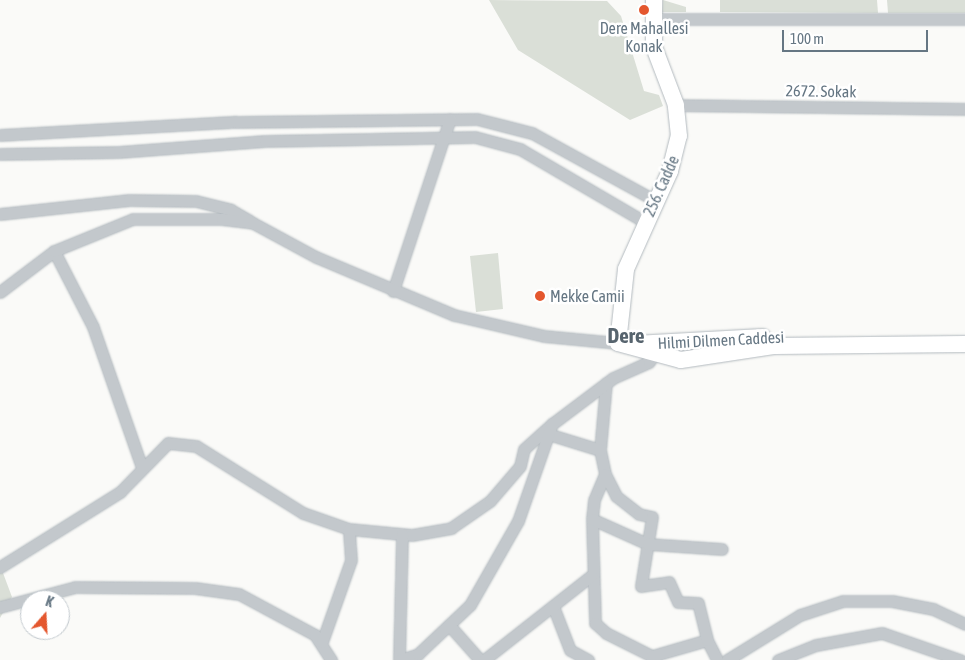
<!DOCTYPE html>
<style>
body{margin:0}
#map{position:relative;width:965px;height:660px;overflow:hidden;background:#fafaf8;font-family:"Asap Condensed",sans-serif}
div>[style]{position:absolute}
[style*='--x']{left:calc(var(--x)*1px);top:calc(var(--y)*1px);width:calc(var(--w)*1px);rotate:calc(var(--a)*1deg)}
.green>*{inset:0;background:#dadfd7}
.roads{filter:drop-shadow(0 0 1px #b3babf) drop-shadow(0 0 1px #b3babf)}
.street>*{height:11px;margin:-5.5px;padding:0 5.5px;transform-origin:5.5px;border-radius:5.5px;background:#c3c8cc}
.secondary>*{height:16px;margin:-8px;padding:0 8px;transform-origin:8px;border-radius:8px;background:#fff}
.dots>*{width:14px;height:14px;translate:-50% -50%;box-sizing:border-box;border:2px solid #fff;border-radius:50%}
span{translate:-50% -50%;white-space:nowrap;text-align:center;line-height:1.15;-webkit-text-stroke:5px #fff;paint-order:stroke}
.poi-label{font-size:16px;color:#657683}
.left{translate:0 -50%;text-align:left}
.street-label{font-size:16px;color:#657683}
.district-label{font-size:21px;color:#57646e;font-weight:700}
.north{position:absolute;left:20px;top:590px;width:50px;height:50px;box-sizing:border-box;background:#fff;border:1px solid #c1c8cd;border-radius:50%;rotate:19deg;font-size:14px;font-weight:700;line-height:20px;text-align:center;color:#657683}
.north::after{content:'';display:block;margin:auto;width:18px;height:22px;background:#e4572e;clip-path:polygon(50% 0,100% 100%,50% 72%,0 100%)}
.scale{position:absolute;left:782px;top:30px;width:146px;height:22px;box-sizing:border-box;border:2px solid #657683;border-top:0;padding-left:6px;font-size:15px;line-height:18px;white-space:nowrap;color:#657683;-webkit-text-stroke:4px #fff;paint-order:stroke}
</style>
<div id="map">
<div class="green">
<i style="clip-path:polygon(489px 0,607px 1px,621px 16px,644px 91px,659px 95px,663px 106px,630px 120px,518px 50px)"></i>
<i style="clip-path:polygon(663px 0,686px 7px,686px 12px,662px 12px)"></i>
<i style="clip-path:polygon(720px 0,877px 0,878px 13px,720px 12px)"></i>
<i style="clip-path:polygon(887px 0,965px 0,965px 13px,888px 13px)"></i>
<i style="clip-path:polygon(498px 253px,503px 309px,476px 312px,470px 256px)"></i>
<i style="clip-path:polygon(0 565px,12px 597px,0 618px)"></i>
</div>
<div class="roads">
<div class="street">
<i style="--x:653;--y:19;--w:312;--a:0"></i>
<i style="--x:676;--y:105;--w:289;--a:0.8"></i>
<i style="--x:0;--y:135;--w:236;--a:-3.2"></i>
<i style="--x:236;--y:122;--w:241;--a:-0.7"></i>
<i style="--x:477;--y:119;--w:57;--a:14.3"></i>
<i style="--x:532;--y:133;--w:141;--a:28.7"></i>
<i style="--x:0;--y:154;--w:119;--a:-1"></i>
<i style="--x:119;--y:152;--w:146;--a:-4.3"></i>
<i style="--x:265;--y:141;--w:210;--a:-1.1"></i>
<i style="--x:475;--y:137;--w:47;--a:14.9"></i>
<i style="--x:520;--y:149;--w:145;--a:30.3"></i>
<i style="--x:0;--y:214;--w:130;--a:-6.2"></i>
<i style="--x:129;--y:200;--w:67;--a:0.9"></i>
<i style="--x:196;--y:201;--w:36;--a:14"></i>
<i style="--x:231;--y:210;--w:22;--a:30"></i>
<i style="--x:54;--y:251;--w:85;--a:62.8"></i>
<i style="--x:93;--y:327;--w:149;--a:70.8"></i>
<i style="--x:393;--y:291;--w:181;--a:-71.7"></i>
<i style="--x:0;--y:292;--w:68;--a:-37.2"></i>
<i style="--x:54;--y:251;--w:85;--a:-22.1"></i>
<i style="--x:133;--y:219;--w:89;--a:0"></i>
<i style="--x:222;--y:219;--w:31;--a:7"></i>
<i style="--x:253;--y:223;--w:72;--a:28.4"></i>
<i style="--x:316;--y:257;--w:150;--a:22.8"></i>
<i style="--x:454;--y:315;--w:92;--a:13.1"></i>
<i style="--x:544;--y:336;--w:74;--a:5.4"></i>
<i style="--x:606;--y:383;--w:67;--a:95.1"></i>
<i style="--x:600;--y:450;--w:25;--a:78"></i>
<i style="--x:605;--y:474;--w:28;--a:113"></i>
<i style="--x:594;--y:500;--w:19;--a:96"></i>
<i style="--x:592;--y:519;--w:104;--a:88.3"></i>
<i style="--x:595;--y:623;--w:15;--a:42"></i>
<i style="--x:606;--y:633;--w:51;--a:26.6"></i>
<i style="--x:652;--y:656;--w:57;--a:-16.2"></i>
<i style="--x:707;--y:640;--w:22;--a:63"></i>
<i style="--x:548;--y:434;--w:54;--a:17.1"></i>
<i style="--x:605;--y:474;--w:25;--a:63"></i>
<i style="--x:616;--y:496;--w:29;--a:38"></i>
<i style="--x:639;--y:514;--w:13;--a:13"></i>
<i style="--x:652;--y:517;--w:70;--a:99.1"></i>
<i style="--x:641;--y:586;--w:28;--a:-8"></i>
<i style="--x:669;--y:582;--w:22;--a:66"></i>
<i style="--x:678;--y:602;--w:20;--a:3"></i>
<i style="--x:698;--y:603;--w:38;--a:76"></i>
<i style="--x:592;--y:519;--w:61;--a:24.1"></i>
<i style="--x:648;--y:544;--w:74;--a:3.9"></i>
<i style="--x:0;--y:567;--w:142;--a:-32"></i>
<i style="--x:120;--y:492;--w:69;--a:-45.6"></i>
<i style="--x:168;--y:443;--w:28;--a:6"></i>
<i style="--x:196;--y:446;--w:126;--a:32.1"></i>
<i style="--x:303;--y:513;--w:49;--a:19.2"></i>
<i style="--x:349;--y:529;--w:63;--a:5.4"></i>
<i style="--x:412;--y:535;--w:40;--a:-10"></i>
<i style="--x:451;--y:528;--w:47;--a:-34.7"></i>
<i style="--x:490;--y:501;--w:46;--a:-49.4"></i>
<i style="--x:520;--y:466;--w:17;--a:-77"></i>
<i style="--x:524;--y:449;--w:38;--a:-42"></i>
<i style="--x:553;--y:606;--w:47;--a:68.9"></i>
<i style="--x:570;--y:650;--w:21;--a:29"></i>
<i style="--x:0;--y:607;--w:78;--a:-14.9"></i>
<i style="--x:75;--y:587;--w:120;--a:0.5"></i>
<i style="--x:195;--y:588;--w:44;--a:7.8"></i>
<i style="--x:239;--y:594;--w:86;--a:28.3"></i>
<i style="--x:315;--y:635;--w:30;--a:57"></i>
<i style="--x:449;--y:625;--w:47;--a:48.5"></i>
<i style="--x:322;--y:642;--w:87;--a:-70.5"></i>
<i style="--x:351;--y:560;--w:31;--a:-94"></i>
<i style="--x:399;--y:660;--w:126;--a:-88.6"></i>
<i style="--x:400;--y:660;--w:19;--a:-18"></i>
<i style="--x:418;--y:654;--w:71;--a:-43.3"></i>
<i style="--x:470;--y:605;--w:97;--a:-60.3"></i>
<i style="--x:518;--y:521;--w:103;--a:-70.7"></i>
<i style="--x:552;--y:424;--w:76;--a:-37"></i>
<i style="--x:613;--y:378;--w:39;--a:-24"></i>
<i style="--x:649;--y:362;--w:17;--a:-57"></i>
<i style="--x:484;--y:660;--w:137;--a:-38.2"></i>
<i style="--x:727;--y:660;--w:86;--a:-31.7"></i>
<i style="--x:800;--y:615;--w:45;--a:-18"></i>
<i style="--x:843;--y:601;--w:49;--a:0"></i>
<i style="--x:892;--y:601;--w:42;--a:11"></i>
<i style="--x:933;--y:609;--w:35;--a:25"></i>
<i style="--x:778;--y:660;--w:41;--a:-21.5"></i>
<i style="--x:816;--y:645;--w:67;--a:-10.3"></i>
<i style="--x:882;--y:633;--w:83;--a:19.1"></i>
</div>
<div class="secondary">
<i style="--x:618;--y:343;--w:74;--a:-83.8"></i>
<i style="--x:626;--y:269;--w:107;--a:-65.8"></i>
<i style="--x:670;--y:171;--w:36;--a:-76"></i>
<i style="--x:679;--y:136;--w:31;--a:-96"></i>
<i style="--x:676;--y:105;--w:62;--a:-110.8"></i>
<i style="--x:654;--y:47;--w:47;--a:-90"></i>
<i style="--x:618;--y:343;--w:65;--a:15.1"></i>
<i style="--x:681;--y:360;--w:95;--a:-8.5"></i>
<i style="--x:775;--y:346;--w:190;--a:-0.6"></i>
<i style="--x:635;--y:344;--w:128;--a:-3.1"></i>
</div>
</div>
<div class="dots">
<i style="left:644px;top:10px;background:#e4572e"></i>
<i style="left:540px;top:296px;background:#e4572e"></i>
</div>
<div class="poi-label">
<span style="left:644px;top:37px">Dere Mahallesi<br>Konak</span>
<span class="left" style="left:550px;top:296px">Mekke Camii</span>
</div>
<div class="street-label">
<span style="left:821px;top:91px;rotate:1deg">2672. Sokak</span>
<span style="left:661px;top:186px;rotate:-66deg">256. Cadde</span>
<span style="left:721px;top:340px;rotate:-3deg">Hilmi Dilmen Caddesi</span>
</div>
<div class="district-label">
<span style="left:626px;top:335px">Dere</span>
</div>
<div class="north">K</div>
<div class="scale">100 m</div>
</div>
